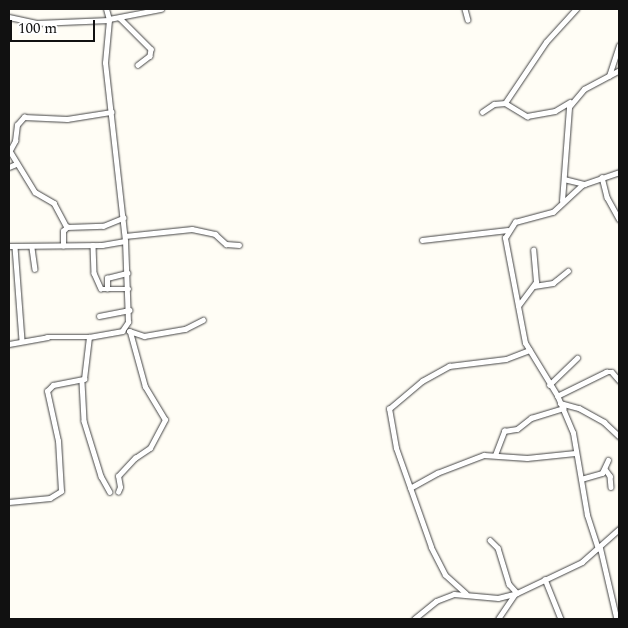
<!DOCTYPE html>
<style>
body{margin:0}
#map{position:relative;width:628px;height:628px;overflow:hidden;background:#fffdf5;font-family:Spectral,serif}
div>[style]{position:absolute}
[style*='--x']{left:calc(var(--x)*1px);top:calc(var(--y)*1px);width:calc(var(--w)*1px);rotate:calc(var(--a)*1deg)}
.roads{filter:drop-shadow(0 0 1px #444) drop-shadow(0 0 1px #444)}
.street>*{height:4.5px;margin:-2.25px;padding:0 2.25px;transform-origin:2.25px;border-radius:2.25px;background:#fff}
span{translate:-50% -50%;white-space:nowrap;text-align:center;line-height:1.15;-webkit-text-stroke:5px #fff;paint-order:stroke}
.frame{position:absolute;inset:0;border:10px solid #111;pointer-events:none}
.scale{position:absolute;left:10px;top:20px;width:85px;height:22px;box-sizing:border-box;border:2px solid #111;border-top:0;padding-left:6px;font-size:15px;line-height:18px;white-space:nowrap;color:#111;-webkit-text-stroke:4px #fff;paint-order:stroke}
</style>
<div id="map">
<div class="roads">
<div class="street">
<i style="--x:465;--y:9;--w:11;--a:75"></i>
<i style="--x:9;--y:17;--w:29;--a:12"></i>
<i style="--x:37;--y:23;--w:72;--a:-2.4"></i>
<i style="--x:120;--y:18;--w:44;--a:45"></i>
<i style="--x:151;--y:49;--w:7;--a:98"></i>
<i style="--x:150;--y:56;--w:15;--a:143"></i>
<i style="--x:109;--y:19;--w:53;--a:-10.9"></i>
<i style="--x:609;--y:76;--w:32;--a:-72"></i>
<i style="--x:505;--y:103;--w:73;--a:-56.1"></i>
<i style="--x:546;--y:42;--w:45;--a:-47.7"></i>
<i style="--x:482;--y:112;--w:14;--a:-34"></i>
<i style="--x:494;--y:104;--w:11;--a:-5"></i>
<i style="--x:505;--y:103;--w:26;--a:31"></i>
<i style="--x:527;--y:116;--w:28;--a:-10"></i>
<i style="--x:555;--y:111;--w:17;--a:-31"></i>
<i style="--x:10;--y:151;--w:48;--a:58.6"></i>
<i style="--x:35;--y:192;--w:22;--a:30"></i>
<i style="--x:54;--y:203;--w:27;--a:62"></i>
<i style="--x:9;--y:152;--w:13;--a:-61"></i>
<i style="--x:15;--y:141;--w:16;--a:-83"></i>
<i style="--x:17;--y:125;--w:11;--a:-49"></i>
<i style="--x:24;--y:117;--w:43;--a:2.7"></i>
<i style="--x:67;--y:119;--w:45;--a:-9"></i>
<i style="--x:9;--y:167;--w:8;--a:-23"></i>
<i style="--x:602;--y:177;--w:21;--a:76"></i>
<i style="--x:607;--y:197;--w:25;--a:61"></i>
<i style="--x:564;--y:179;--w:21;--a:14"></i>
<i style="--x:562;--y:201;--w:94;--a:-85.7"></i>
<i style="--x:569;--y:107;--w:23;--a:-50"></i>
<i style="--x:584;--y:89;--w:40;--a:-28"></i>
<i style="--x:125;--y:236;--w:67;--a:-6"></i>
<i style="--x:192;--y:229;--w:24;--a:12"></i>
<i style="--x:215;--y:234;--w:15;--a:42"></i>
<i style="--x:226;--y:244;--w:13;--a:4"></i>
<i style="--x:422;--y:240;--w:86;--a:-6.7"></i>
<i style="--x:93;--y:245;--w:28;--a:88"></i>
<i style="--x:94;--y:273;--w:17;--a:66"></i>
<i style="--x:101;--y:289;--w:28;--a:0"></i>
<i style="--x:9;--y:246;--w:93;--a:-0.6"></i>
<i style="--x:102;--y:245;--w:23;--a:-10"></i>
<i style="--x:63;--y:246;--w:15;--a:-90"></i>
<i style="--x:63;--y:231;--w:6;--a:-45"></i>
<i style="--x:67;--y:227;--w:36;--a:-2"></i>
<i style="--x:103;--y:226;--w:22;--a:-22"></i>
<i style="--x:15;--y:247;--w:94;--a:85.7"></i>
<i style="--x:32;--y:248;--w:21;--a:82"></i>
<i style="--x:534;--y:286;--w:19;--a:-9"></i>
<i style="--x:553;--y:283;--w:19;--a:-39"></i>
<i style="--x:107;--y:289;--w:11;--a:-90"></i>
<i style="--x:107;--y:278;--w:21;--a:-14"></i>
<i style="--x:518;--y:306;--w:30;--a:-53"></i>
<i style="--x:536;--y:282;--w:32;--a:-95"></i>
<i style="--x:99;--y:316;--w:31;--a:-11"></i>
<i style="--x:129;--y:331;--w:16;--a:18"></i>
<i style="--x:144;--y:336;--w:42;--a:-9.7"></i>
<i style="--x:185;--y:329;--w:20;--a:-27"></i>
<i style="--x:9;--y:344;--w:39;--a:-10"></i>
<i style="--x:47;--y:337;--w:42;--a:0"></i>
<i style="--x:82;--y:382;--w:39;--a:87"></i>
<i style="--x:84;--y:421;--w:58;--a:72.8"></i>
<i style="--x:101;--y:476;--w:18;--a:61"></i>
<i style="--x:549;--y:385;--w:39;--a:-44"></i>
<i style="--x:557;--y:396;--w:55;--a:-26.1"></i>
<i style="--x:606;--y:372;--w:6;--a:0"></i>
<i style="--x:612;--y:372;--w:11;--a:49"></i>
<i style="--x:560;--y:403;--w:20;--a:15"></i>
<i style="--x:579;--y:408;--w:29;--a:29"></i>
<i style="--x:604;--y:422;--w:21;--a:43"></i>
<i style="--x:495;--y:455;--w:26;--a:-69"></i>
<i style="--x:504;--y:431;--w:13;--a:-9"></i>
<i style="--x:517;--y:429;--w:18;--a:-38"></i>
<i style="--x:531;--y:418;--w:34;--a:-17"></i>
<i style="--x:605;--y:469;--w:9;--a:54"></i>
<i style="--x:610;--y:476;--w:11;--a:85"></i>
<i style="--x:581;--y:479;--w:22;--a:-16"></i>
<i style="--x:602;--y:473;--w:14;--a:-65"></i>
<i style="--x:410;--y:488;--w:31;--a:-29"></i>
<i style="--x:437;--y:473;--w:50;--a:-21"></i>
<i style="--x:484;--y:455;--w:43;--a:4"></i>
<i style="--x:527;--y:458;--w:48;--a:-5.9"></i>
<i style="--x:118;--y:492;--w:5;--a:-68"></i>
<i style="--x:120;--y:487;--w:11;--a:-100"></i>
<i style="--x:118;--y:476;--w:25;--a:-47"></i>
<i style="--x:135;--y:458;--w:18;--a:-34"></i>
<i style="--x:150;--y:448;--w:32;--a:-62"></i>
<i style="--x:165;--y:420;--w:39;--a:-121"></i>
<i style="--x:145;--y:387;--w:57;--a:-105.3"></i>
<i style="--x:9;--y:502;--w:41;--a:-5.6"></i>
<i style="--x:50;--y:498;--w:13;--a:-32"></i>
<i style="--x:61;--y:491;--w:50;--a:-93.4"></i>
<i style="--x:58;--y:441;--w:51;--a:-102.4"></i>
<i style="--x:47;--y:391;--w:8;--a:-45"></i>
<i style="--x:53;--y:385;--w:32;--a:-11"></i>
<i style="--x:84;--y:379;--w:42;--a:-83.2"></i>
<i style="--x:89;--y:337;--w:34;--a:-10"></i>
<i style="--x:122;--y:331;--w:11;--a:-56"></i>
<i style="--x:128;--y:322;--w:81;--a:-92.1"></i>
<i style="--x:125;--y:241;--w:179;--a:-96.4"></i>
<i style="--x:105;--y:63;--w:43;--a:-84.7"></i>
<i style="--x:109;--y:20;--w:11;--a:-105"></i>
<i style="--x:490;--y:540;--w:11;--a:45"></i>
<i style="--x:498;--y:548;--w:38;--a:73"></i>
<i style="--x:509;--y:584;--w:12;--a:48"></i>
<i style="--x:600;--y:546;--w:75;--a:76.9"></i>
<i style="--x:598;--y:549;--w:36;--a:-108"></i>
<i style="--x:587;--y:515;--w:83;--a:-99.7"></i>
<i style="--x:573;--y:433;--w:39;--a:-113"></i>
<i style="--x:558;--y:397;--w:63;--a:-121.4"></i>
<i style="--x:525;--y:343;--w:107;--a:-100.8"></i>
<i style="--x:505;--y:238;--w:19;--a:-58"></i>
<i style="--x:515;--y:222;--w:39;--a:-15"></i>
<i style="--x:553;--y:212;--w:40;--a:-43"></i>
<i style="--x:582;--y:185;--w:39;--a:-19"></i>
<i style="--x:545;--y:579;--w:43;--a:68.2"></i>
<i style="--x:466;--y:594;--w:28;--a:-138"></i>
<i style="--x:445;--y:575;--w:31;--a:-117"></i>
<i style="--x:431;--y:547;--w:105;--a:-109.5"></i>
<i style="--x:396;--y:448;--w:40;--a:-100"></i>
<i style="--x:389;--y:409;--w:43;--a:-40.3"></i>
<i style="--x:422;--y:381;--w:31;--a:-29"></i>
<i style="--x:449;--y:366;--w:57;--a:-7"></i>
<i style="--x:506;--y:359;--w:25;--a:-21"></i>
<i style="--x:414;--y:619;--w:28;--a:-39"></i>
<i style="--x:436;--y:601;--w:19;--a:-21"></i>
<i style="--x:454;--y:594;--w:44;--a:5.2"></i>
<i style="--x:498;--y:598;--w:16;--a:-14"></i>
<i style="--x:498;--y:619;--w:30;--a:-56"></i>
<i style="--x:515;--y:594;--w:74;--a:-25.5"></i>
<i style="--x:582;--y:562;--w:50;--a:-41.7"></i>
</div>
</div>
<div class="frame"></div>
<div class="scale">100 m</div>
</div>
